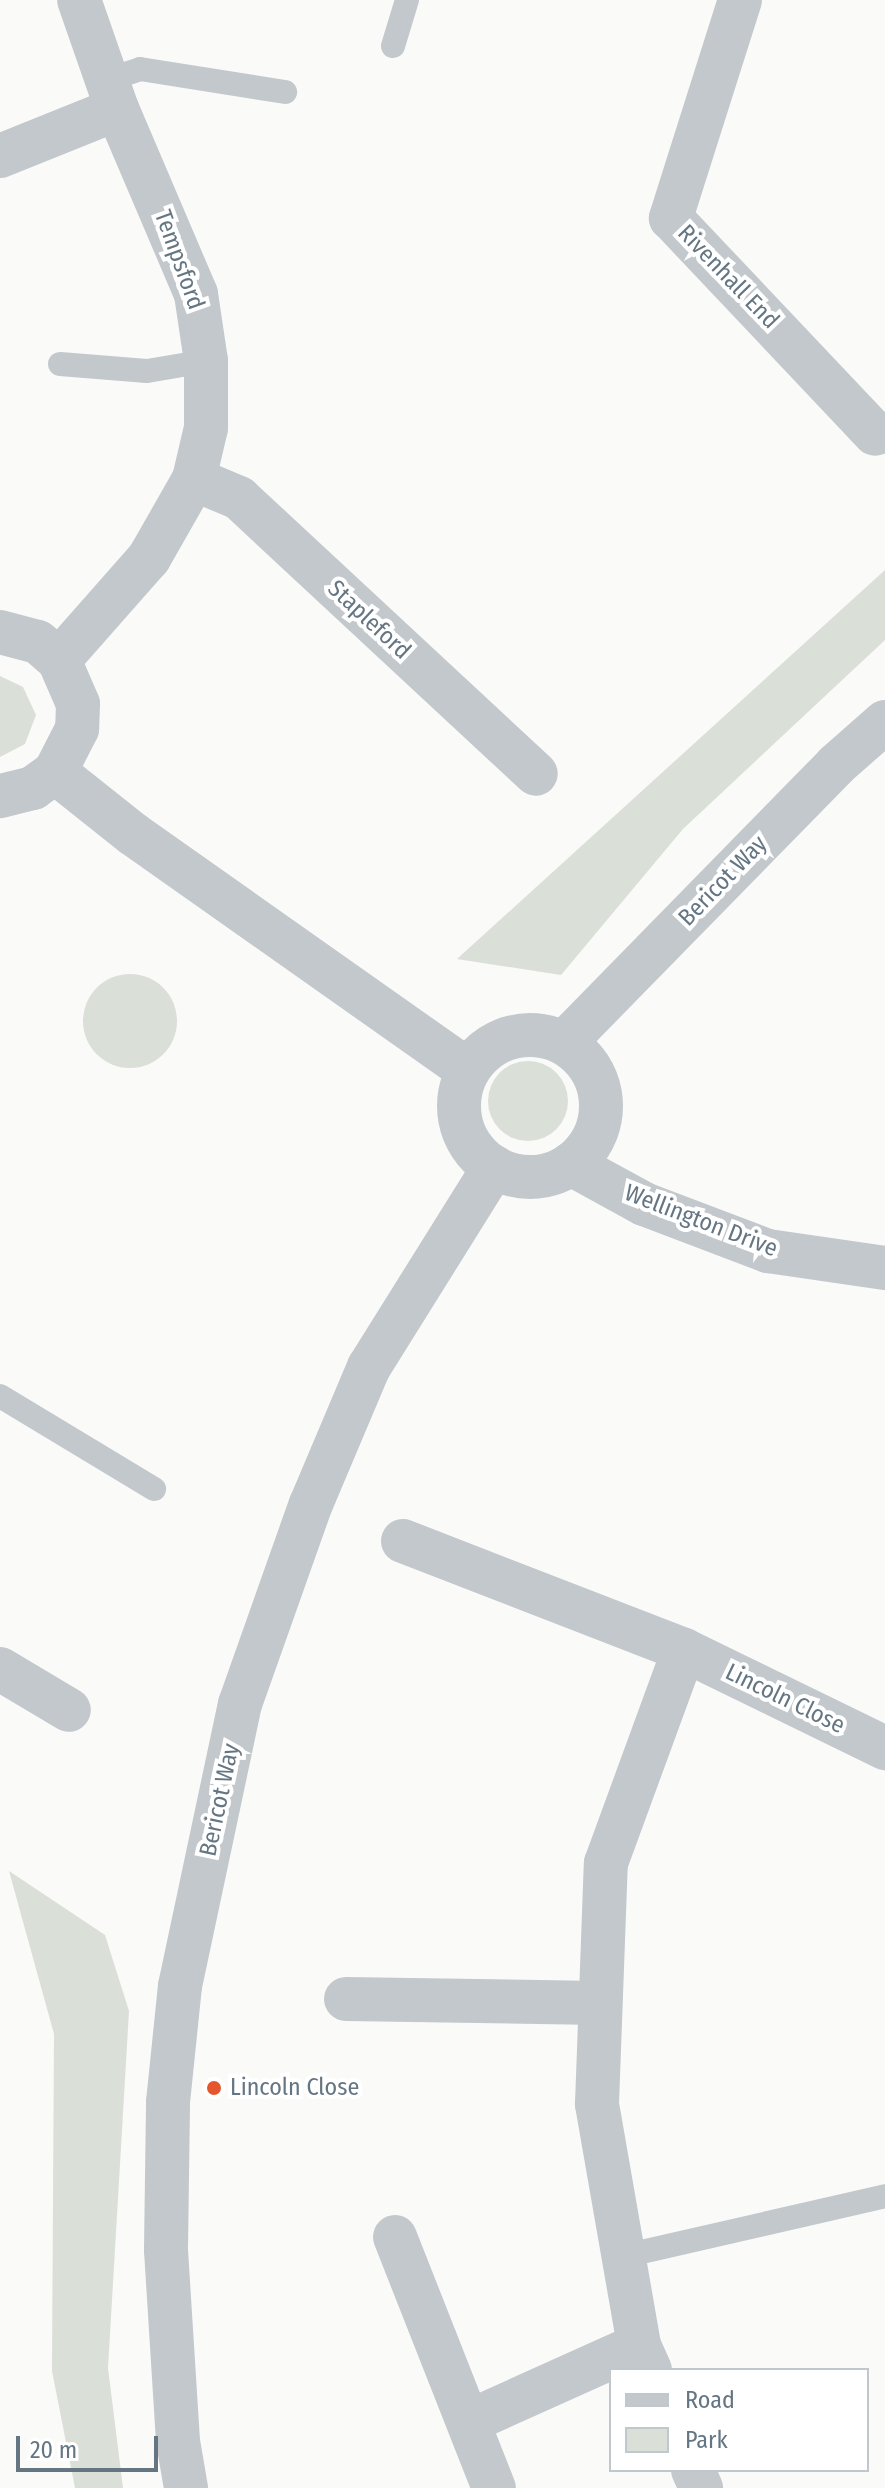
<!DOCTYPE html>
<style>
body{margin:0}
#map{position:relative;width:885px;height:2488px;overflow:hidden;background:#fafaf8;font-family:"Fira Sans Condensed",sans-serif}
div>[style]{position:absolute}
[style*='--x']{left:calc(var(--x)*1px);top:calc(var(--y)*1px);width:calc(var(--w)*1px);rotate:calc(var(--a)*1deg)}
.green>*{inset:0;background:#dadfd7}
.round{border-radius:50%}
.service>*{height:24px;margin:-12px;padding:0 12px;transform-origin:12px;border-radius:12px;background:#c3c8cc}
.minor>*{height:44px;margin:-22px;padding:0 22px;transform-origin:22px;border-radius:22px;background:#c3c8cc}
.minor>.ring{margin:-22px;padding:0;box-sizing:content-box;background:none;border:44px solid #c3c8cc;border-radius:50%}
.dots>*{width:22px;height:22px;translate:-50% -50%;box-sizing:border-box;border:4px solid #fff;border-radius:50%}
span{translate:-50% -50%;white-space:nowrap;text-align:center;line-height:1.15;-webkit-text-stroke:8px #fff;paint-order:stroke}
.street-label{font-size:24px;color:#657683}
.poi-label{font-size:24px;color:#657683}
.left{translate:0 -50%;text-align:left}
.legend{position:absolute;left:609px;top:2368px;width:260px;height:104px;box-sizing:border-box;background:#fff;border:2px solid #c1c8cd;margin:0;padding:10px 14px;list-style:none;font-size:24px;color:#657683}
.legend li{display:flex;align-items:center;gap:16px;height:40px}
.legend b{width:40px;border:2px solid #c1c8cd}
.scale{position:absolute;left:16px;top:2436px;width:142px;height:36px;box-sizing:border-box;border:4px solid #657683;border-top:0;padding-left:10px;font-size:24px;line-height:28px;white-space:nowrap;color:#657683;-webkit-text-stroke:6px #fff;paint-order:stroke}
</style>
<div id="map">
<div class="green">
<i style="clip-path:polygon(885px 570px,885px 640px,683px 829px,561px 975px,457px 959px)"></i>
<i style="clip-path:polygon(0 676px,23px 687px,36px 715px,25px 744px,0 757px)"></i>
<i class="round" style="left:83px;top:974px;width:94px;height:94px"></i>
<i class="round" style="left:488px;top:1061px;width:80px;height:80px"></i>
<i style="clip-path:polygon(9px 1871px,105px 1935px,129px 2011px,108px 2368px,123px 2488px,75px 2488px,52px 2371px,54px 2034px)"></i>
</div>
<div class="service">
<i style="--x:393;--y:46;--w:48;--a:-73.1"></i>
<i style="--x:107;--y:80;--w:35;--a:-18"></i>
<i style="--x:140;--y:69;--w:147;--a:9"></i>
<i style="--x:60;--y:364;--w:87;--a:4.6"></i>
<i style="--x:147;--y:371;--w:60;--a:-9.6"></i>
<i style="--x:0;--y:1396;--w:180;--a:31.1"></i>
<i style="--x:624;--y:2256;--w:268;--a:-12.9"></i>
</div>
<div class="minor">
<i style="--x:740;--y:0;--w:229;--a:107.6"></i>
<i style="--x:671;--y:218;--w:297;--a:46.6"></i>
<i style="--x:0;--y:156;--w:126;--a:-21.9"></i>
<i style="--x:194;--y:479;--w:49;--a:22.9"></i>
<i style="--x:239;--y:498;--w:405;--a:42.9"></i>
<i style="--x:0;--y:632;--w:39;--a:15"></i>
<i style="--x:38;--y:642;--w:28;--a:41"></i>
<i style="--x:59;--y:660;--w:48;--a:66.6"></i>
<i style="--x:78;--y:704;--w:25;--a:92"></i>
<i style="--x:77;--y:729;--w:48;--a:117.1"></i>
<i style="--x:55;--y:772;--w:27;--a:144"></i>
<i style="--x:33;--y:788;--w:34;--a:166"></i>
<i style="--x:59;--y:660;--w:136;--a:-48.6"></i>
<i style="--x:149;--y:558;--w:91;--a:-60.3"></i>
<i style="--x:194;--y:479;--w:52;--a:-76.8"></i>
<i style="--x:206;--y:428;--w:67;--a:-90"></i>
<i style="--x:206;--y:361;--w:68;--a:-98.5"></i>
<i style="--x:196;--y:294;--w:201;--a:-113.1"></i>
<i style="--x:117;--y:109;--w:115;--a:-109.2"></i>
<i style="--x:55;--y:772;--w:100;--a:38.5"></i>
<i style="--x:133;--y:834;--w:410;--a:35.2"></i>
<i class="ring" style="left:459px;top:1035px;width:98px;height:98px"></i>
<i style="--x:564;--y:1043;--w:389;--a:-45.6"></i>
<i style="--x:836;--y:765;--w:65;--a:-41.3"></i>
<i style="--x:571;--y:1164;--w:83;--a:28.7"></i>
<i style="--x:644;--y:1204;--w:133;--a:20.8"></i>
<i style="--x:768;--y:1251;--w:118;--a:8.3"></i>
<i style="--x:403;--y:1541;--w:301;--a:21.2"></i>
<i style="--x:684;--y:1650;--w:224;--a:26"></i>
<i style="--x:0;--y:1669;--w:80;--a:30.7"></i>
<i style="--x:346;--y:1999;--w:254;--a:0.9"></i>
<i style="--x:395;--y:2237;--w:270;--a:68.5"></i>
<i style="--x:650;--y:2370;--w:27;--a:-114"></i>
<i style="--x:639;--y:2345;--w:245;--a:-99.9"></i>
<i style="--x:597;--y:2104;--w:241;--a:-87.9"></i>
<i style="--x:606;--y:1863;--w:227;--a:-69.9"></i>
<i style="--x:470;--y:2421;--w:185;--a:-24.2"></i>
<i style="--x:693;--y:2470;--w:20;--a:66"></i>
<i style="--x:186;--y:2488;--w:48;--a:-99.7"></i>
<i style="--x:178;--y:2441;--w:192;--a:-93.6"></i>
<i style="--x:166;--y:2249;--w:147;--a:-89.2"></i>
<i style="--x:168;--y:2102;--w:117;--a:-84.1"></i>
<i style="--x:180;--y:1986;--w:288;--a:-78"></i>
<i style="--x:240;--y:1704;--w:212;--a:-70.5"></i>
<i style="--x:311;--y:1504;--w:149;--a:-67.1"></i>
<i style="--x:369;--y:1367;--w:236;--a:-58"></i>
</div>
<div class="dots">
<i style="left:214px;top:2088px;background:#e4572e"></i>
</div>
<div class="street-label">
<span style="left:179px;top:260px;rotate:70deg">Tempsford</span>
<span style="left:728px;top:277px;rotate:46deg">Rivenhall End</span>
<span style="left:369px;top:620px;rotate:43deg">Stapleford</span>
<span style="left:723px;top:881px;rotate:-46deg">Bericot Way</span>
<span style="left:701px;top:1221px;rotate:21deg">Wellington Drive</span>
<span style="left:785px;top:1699px;rotate:26deg">Lincoln Close</span>
<span style="left:220px;top:1800px;rotate:-78deg">Bericot Way</span>
</div>
<div class="poi-label">
<span class="left" style="left:230px;top:2088px">Lincoln Close</span>
</div>
<ul class="legend">
<li><b style="height:10px;background:#c3c8cc"></b>Road</li>
<li><b style="height:22px;background:#dadfd7"></b>Park</li>
</ul>
<div class="scale">20 m</div>
</div>
